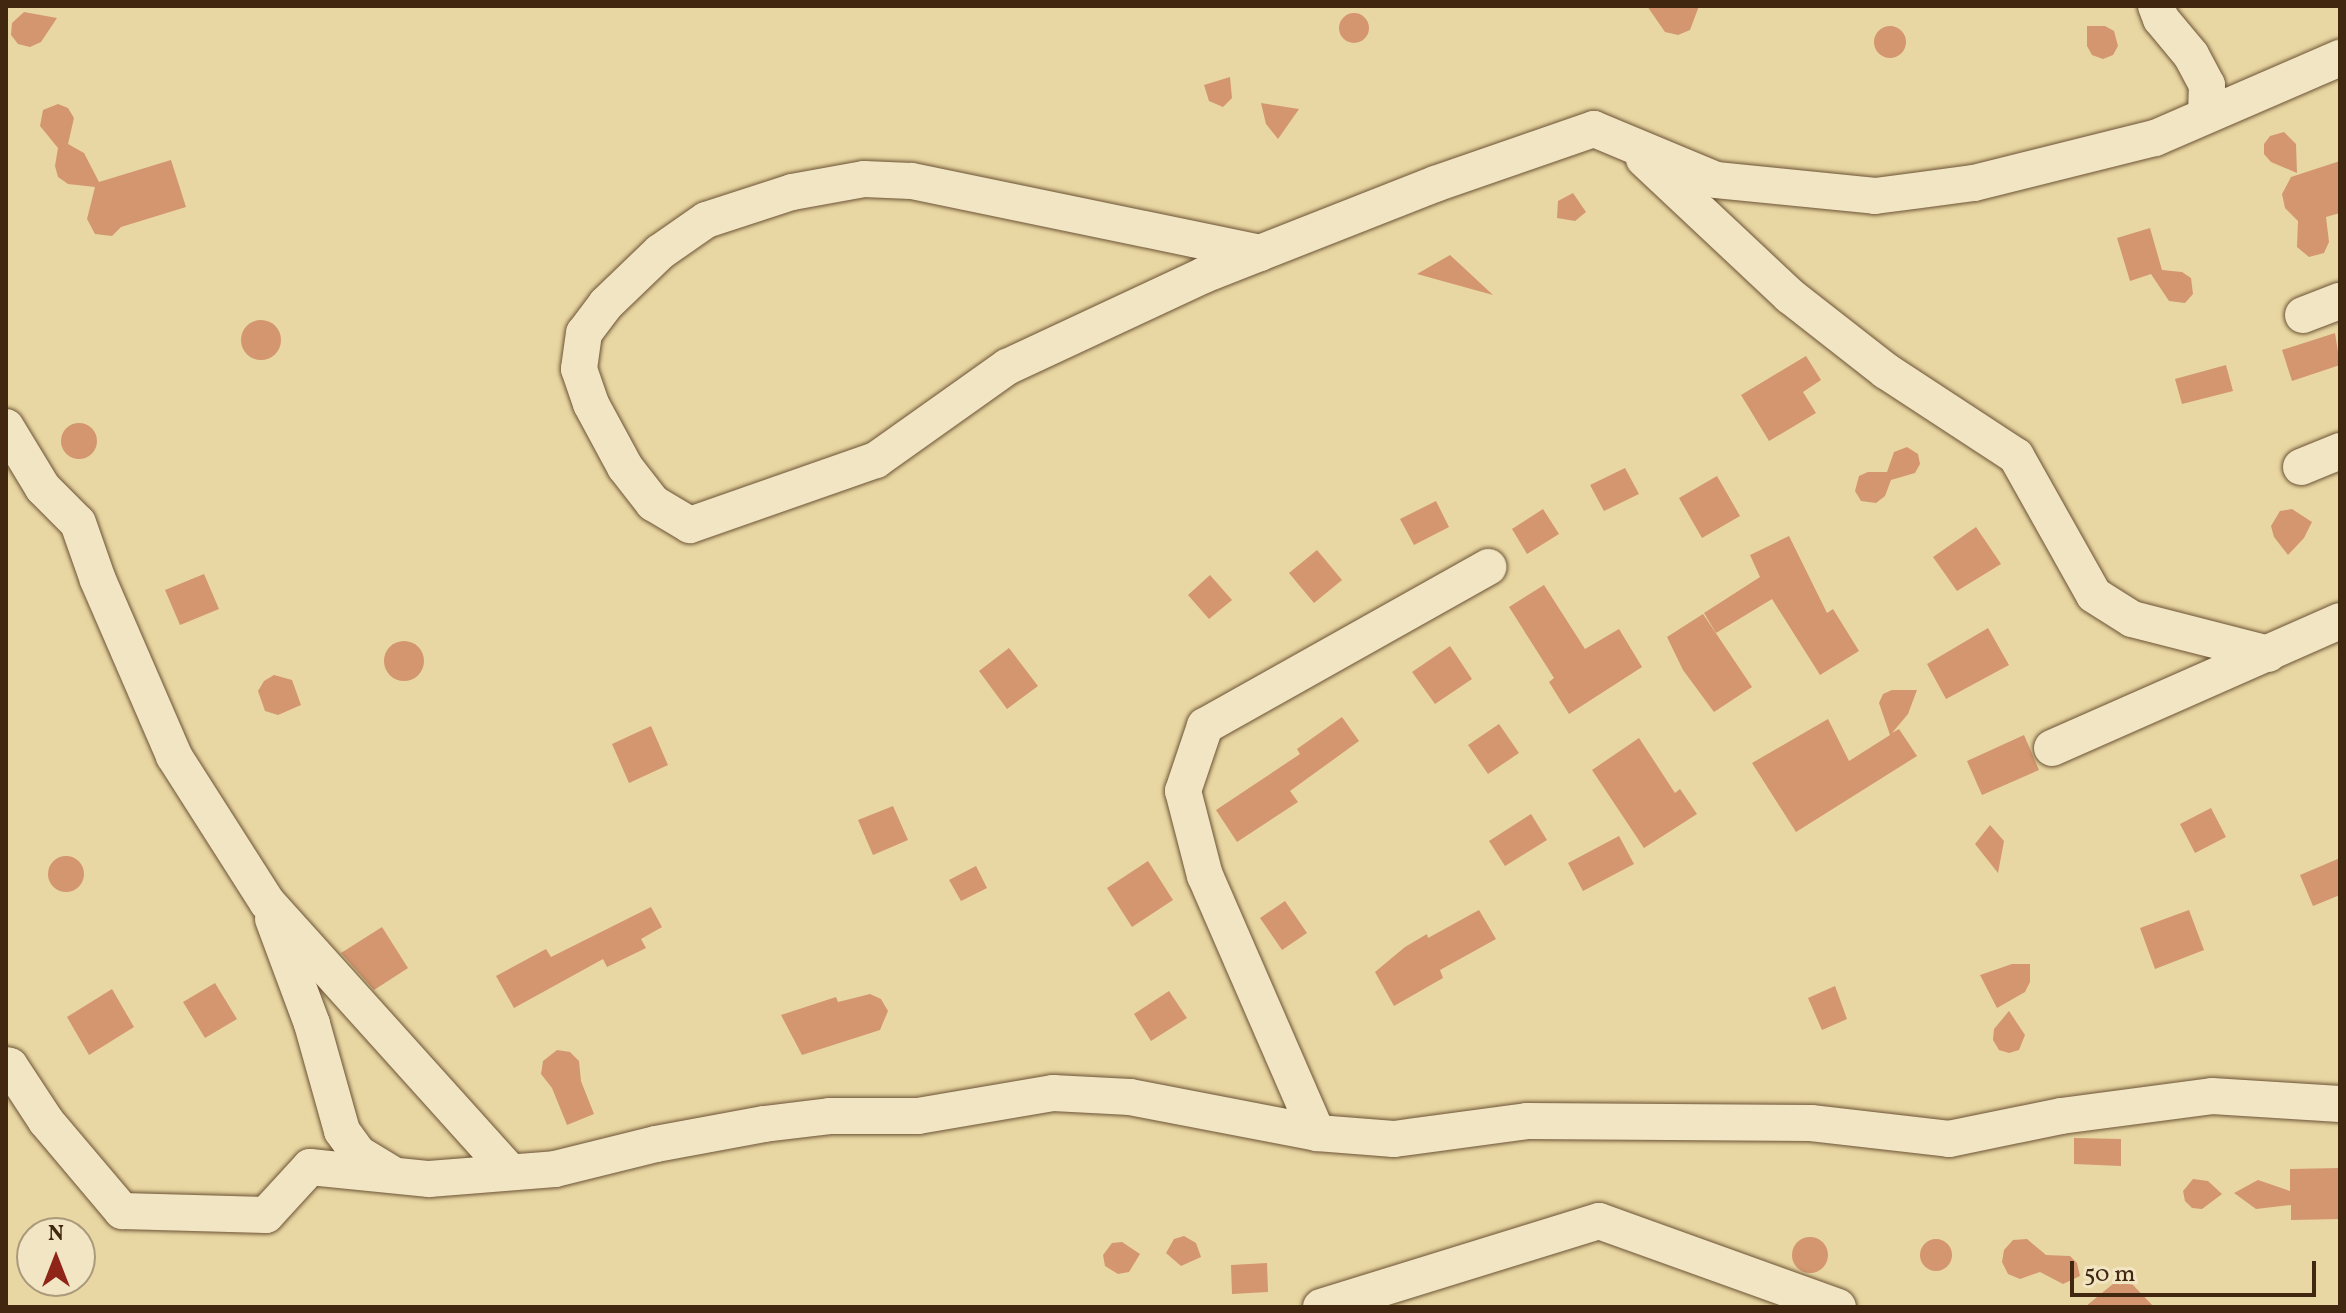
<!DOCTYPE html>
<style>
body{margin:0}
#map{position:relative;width:2346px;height:1313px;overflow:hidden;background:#e9d7a3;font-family:Vollkorn,serif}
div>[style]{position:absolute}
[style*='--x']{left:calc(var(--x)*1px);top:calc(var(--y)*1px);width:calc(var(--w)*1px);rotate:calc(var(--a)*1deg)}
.building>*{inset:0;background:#d3966f}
.round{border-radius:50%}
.roads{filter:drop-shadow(0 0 2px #6c5335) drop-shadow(0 0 2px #6c5335)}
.minor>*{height:36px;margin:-18px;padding:0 18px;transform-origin:18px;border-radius:18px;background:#f1e5c3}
span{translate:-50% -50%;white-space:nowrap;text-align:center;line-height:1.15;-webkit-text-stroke:6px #f1e5c3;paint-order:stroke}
.frame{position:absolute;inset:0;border:8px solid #422710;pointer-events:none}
.north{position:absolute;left:16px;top:1217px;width:80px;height:80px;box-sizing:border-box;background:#f1e5c3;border:2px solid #ab997b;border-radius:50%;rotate:0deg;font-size:22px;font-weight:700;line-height:32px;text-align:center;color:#422710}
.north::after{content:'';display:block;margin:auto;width:28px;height:36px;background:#8f2418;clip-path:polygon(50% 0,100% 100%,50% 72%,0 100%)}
.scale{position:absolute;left:2070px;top:1261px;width:246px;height:36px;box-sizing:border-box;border:4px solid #422710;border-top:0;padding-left:10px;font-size:24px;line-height:28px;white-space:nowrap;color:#422710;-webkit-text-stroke:6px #f1e5c3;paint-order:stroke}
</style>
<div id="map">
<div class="building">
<i style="clip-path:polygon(1647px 6px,1699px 6px,1690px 30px,1678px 35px,1665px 32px)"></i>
<i style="clip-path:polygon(24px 12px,57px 18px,41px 42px,30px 47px,18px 44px,11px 35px,12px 23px)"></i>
<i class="round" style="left:1339px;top:13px;width:30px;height:30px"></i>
<i style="clip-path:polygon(2087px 26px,2105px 26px,2114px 31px,2118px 46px,2113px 55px,2103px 59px,2092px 55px,2087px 46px)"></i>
<i class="round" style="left:1874px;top:26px;width:32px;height:32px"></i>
<i style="clip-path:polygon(1230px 77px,1232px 98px,1223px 107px,1209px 101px,1204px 85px)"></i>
<i style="clip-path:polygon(1261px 103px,1299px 109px,1278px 139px,1266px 124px)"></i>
<i style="clip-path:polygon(58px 104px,68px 108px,74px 118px,68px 144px,84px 153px,99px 182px,171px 160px,186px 207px,121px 227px,112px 236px,95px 234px,87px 219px,95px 187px,68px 184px,58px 177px,55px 166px,58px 148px,40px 126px,43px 110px)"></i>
<i style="clip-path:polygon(2284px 132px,2296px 144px,2297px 173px,2271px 162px,2264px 154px,2264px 144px,2270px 136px)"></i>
<i style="clip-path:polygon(2340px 161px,2340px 213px,2326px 217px,2329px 242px,2324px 253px,2309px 257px,2297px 247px,2298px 221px,2285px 208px,2282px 194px,2291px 177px)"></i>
<i style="clip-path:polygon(1573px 193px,1586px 212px,1575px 221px,1557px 218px,1558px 201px)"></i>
<i style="clip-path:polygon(2150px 228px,2162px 270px,2182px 272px,2191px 278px,2193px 294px,2185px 303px,2169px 301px,2151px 274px,2130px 281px,2117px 238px)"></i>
<i style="clip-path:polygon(1450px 255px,1493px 295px,1417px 274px)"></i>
<i class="round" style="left:241px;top:320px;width:40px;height:40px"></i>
<i style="clip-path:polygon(2335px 333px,2340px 365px,2292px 381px,2282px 350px)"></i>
<i style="clip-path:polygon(1806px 356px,1821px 380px,1803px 392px,1816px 413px,1769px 441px,1741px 395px)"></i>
<i style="clip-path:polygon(2226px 365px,2233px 391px,2182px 404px,2175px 379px)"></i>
<i class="round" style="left:61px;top:423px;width:36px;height:36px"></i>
<i style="clip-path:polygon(1907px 447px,1918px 454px,1920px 464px,1915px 473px,1891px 480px,1885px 496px,1876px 503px,1861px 501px,1855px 491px,1859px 476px,1868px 472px,1887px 472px,1894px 452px)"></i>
<i style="clip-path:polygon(1625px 468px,1639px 494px,1604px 511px,1590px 485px)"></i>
<i style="clip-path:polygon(1717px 476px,1740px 516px,1702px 538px,1679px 498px)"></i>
<i style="clip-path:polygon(1436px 501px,1449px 527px,1414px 545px,1400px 519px)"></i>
<i style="clip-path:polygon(1543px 509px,1559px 534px,1527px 554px,1512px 529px)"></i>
<i style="clip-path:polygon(2292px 509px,2312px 522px,2304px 538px,2288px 555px,2274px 537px,2271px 526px,2280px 511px)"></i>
<i style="clip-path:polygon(1976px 527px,2001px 564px,1957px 591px,1933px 557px)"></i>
<i style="clip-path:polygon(1789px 536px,1827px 613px,1833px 609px,1859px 651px,1820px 675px,1772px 599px,1716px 633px,1704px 613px,1760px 577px,1750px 555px)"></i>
<i style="clip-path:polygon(1317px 550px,1342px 580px,1314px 603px,1289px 573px)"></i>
<i style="clip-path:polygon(204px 574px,219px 609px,180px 625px,165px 590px)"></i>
<i style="clip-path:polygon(1210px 575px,1232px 600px,1209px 619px,1188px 595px)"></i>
<i style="clip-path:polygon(1544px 585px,1585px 649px,1619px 629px,1642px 667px,1569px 714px,1549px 682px,1554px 678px,1509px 607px)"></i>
<i style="clip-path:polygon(1703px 614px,1752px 687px,1714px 712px,1683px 670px,1667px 637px)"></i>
<i style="clip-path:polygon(1988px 628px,2009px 665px,1946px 699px,1927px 664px)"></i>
<i class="round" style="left:384px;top:641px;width:40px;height:40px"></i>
<i style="clip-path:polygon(1450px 646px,1472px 679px,1435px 704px,1412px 672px)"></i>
<i style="clip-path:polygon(1009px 648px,1038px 686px,1007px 709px,979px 671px)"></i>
<i style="clip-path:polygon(274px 675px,292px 680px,301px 705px,278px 715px,265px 711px,258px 691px,264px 681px)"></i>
<i style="clip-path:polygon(1892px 690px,1917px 690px,1908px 714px,1892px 733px,1899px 729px,1917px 756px,1796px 832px,1752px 763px,1828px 719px,1849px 761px,1890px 735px,1879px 703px,1883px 694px)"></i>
<i style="clip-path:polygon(1342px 717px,1359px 741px,1290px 791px,1298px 802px,1237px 842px,1216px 810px,1300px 754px,1297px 749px)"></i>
<i style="clip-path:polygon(1499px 724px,1519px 753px,1488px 774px,1468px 745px)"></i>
<i style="clip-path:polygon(651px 726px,668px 765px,629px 783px,612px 744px)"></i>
<i style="clip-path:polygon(2024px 735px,2039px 770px,1982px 795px,1967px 761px)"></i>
<i style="clip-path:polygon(1639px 738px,1675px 793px,1680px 789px,1697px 814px,1644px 848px,1592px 770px)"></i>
<i style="clip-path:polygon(893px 806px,908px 840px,873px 855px,858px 820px)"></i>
<i style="clip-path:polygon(2211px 808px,2226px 837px,2195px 853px,2180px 824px)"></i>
<i style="clip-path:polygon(1531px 814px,1547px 840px,1505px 866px,1489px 841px)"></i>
<i style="clip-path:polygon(1990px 825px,2004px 841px,1998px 873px,1975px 844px)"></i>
<i style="clip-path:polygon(1619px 836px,1634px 864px,1583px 891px,1568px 863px)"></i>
<i class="round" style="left:48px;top:856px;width:36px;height:36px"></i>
<i style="clip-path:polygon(2340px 858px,2340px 895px,2313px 906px,2300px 875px)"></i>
<i style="clip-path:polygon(1148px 861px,1173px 900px,1132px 927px,1107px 888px)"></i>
<i style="clip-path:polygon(976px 866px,987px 888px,961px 901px,949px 880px)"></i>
<i style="clip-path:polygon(1285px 901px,1307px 933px,1282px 950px,1260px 918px)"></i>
<i style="clip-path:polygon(651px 907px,662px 927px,641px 939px,646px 948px,607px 967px,603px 959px,514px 1008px,496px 976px,546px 949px,551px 957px)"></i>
<i style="clip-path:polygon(1479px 910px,1496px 939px,1440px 970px,1443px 978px,1394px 1006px,1375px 972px,1405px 947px,1427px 934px,1428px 938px)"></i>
<i style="clip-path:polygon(2189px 910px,2204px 950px,2155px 969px,2140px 928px)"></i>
<i style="clip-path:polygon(382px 927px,408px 968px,374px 990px,341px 953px)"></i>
<i style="clip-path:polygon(2012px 964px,2030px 964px,2030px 982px,2025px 992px,1997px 1008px,1980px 975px)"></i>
<i style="clip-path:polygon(215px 983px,237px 1019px,205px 1038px,183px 1002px)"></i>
<i style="clip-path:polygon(1835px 986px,1847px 1019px,1822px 1030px,1808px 998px)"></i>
<i style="clip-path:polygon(112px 989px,134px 1027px,89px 1055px,67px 1017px)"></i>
<i style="clip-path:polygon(1169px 991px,1187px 1018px,1151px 1041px,1134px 1014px)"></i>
<i style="clip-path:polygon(870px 994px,881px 999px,888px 1011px,880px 1030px,802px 1055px,781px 1015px,836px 997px,838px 1002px)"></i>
<i style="clip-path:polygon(2009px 1011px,2025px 1035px,2019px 1050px,2009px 1053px,1999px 1050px,1993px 1040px,1994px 1029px)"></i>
<i style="clip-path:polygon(557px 1050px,570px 1052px,579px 1061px,581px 1081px,594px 1114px,567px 1125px,552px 1088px,541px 1074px,543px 1061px)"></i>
<i style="clip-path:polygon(2074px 1138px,2121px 1139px,2121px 1166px,2074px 1164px)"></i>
<i style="clip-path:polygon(2340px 1168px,2340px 1219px,2291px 1220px,2291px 1205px,2256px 1209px,2234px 1193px,2258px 1180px,2290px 1191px,2290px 1169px)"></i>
<i style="clip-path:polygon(2193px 1179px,2208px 1181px,2222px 1194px,2202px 1209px,2192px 1208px,2185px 1201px,2183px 1191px)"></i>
<i style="clip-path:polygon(1184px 1236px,1196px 1243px,1201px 1257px,1181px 1266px,1166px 1253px,1174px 1239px)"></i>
<i class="round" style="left:1792px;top:1237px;width:36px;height:36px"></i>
<i class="round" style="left:1920px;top:1239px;width:32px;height:32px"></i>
<i style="clip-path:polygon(2027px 1239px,2046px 1255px,2070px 1256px,2077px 1263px,2080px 1276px,2063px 1284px,2040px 1272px,2020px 1279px,2008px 1274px,2002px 1262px,2004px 1250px,2013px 1240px)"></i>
<i style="clip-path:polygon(1122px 1242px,1140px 1254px,1129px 1272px,1118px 1274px,1105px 1266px,1103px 1255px,1112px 1243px)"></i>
<i style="clip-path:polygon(1267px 1263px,1268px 1292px,1232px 1294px,1231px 1265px)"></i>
<i style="clip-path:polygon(2124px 1281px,2133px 1285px,2154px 1307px,2085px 1307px,2114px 1283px)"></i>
</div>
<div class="roads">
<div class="minor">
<i style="--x:2156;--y:6;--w:14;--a:69"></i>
<i style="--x:2161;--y:19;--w:47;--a:50.2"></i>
<i style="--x:2191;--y:55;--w:34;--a:62"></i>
<i style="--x:2207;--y:85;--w:29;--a:92"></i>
<i style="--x:1644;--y:159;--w:200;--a:43.2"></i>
<i style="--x:1790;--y:296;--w:122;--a:38"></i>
<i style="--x:1886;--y:371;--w:155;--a:33.2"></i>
<i style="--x:2016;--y:456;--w:159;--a:60.7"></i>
<i style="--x:2094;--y:595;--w:45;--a:32.3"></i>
<i style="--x:2132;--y:619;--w:141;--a:14.3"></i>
<i style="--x:1260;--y:253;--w:356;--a:-168.3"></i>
<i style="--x:911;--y:181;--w:47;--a:-177.6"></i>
<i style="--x:864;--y:179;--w:73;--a:169.8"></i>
<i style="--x:792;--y:192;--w:90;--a:162"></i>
<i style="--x:706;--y:220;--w:56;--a:145.2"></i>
<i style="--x:660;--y:252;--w:75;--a:136.1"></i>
<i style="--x:606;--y:304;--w:36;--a:127"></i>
<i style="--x:584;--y:333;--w:36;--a:98"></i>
<i style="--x:579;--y:369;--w:37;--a:71"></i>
<i style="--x:591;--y:404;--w:72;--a:61.6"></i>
<i style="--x:625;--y:467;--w:46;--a:52.1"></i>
<i style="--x:653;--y:503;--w:43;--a:30.7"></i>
<i style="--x:690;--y:525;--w:197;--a:-19.3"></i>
<i style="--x:876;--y:460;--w:161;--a:-35.4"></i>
<i style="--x:1007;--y:367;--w:217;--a:-25"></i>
<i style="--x:1204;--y:275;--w:60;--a:-21.4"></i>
<i style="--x:1260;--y:253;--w:188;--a:-21.5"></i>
<i style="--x:1435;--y:184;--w:168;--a:-19.1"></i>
<i style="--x:1594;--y:129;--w:132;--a:22.7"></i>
<i style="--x:1716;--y:180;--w:160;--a:5.7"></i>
<i style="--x:1875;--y:196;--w:100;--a:-7.5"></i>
<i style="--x:1974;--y:183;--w:187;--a:-14"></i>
<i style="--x:2155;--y:138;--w:202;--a:-23.4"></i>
<i style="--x:2303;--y:315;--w:40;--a:-21"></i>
<i style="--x:6;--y:427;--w:71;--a:58.8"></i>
<i style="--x:43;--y:488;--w:49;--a:45"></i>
<i style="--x:78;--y:523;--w:60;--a:70.7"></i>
<i style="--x:98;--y:580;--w:192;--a:66.6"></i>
<i style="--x:174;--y:756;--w:173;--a:57.5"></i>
<i style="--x:267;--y:902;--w:363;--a:48"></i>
<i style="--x:2301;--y:467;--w:42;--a:-22.3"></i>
<i style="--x:2052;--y:748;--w:315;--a:-23.8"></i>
<i style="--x:273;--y:919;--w:112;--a:69.6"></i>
<i style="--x:312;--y:1024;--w:111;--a:74.3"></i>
<i style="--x:342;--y:1131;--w:29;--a:54"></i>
<i style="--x:359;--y:1154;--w:37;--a:31"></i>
<i style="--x:6;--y:1065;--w:4;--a:14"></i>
<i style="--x:10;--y:1066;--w:66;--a:56.8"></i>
<i style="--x:46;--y:1121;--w:118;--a:49.8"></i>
<i style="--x:122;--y:1211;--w:144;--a:1.6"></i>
<i style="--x:266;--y:1215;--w:65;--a:-47.5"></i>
<i style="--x:310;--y:1167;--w:120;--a:5.8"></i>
<i style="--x:429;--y:1179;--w:126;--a:-4.5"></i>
<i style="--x:555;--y:1169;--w:104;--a:-13.9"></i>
<i style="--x:656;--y:1144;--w:110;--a:-10.5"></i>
<i style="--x:764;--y:1124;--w:66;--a:-6.9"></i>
<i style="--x:830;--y:1116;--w:88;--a:0"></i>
<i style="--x:918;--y:1116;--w:137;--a:-9.7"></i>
<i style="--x:1053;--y:1093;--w:77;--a:3"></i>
<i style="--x:1130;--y:1097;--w:190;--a:10.9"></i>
<i style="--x:1317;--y:1133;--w:77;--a:4.5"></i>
<i style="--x:1394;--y:1139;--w:134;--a:-7.7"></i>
<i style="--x:1527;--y:1121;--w:284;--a:0.4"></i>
<i style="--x:1811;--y:1123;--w:139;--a:6.6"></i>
<i style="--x:1949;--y:1139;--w:114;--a:-11.6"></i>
<i style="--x:2061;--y:1116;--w:152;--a:-7.5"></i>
<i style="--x:2212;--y:1096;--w:128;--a:3.6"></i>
<i style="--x:1317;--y:1133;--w:280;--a:-113.5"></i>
<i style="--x:1205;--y:876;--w:88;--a:-104.5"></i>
<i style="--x:1183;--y:791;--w:69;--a:-71.3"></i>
<i style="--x:1205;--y:726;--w:325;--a:-29.3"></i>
<i style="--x:1321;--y:1307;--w:291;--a:-17.2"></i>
<i style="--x:1599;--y:1221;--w:254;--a:19.8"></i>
</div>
</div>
<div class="frame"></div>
<div class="north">N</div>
<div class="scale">50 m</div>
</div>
